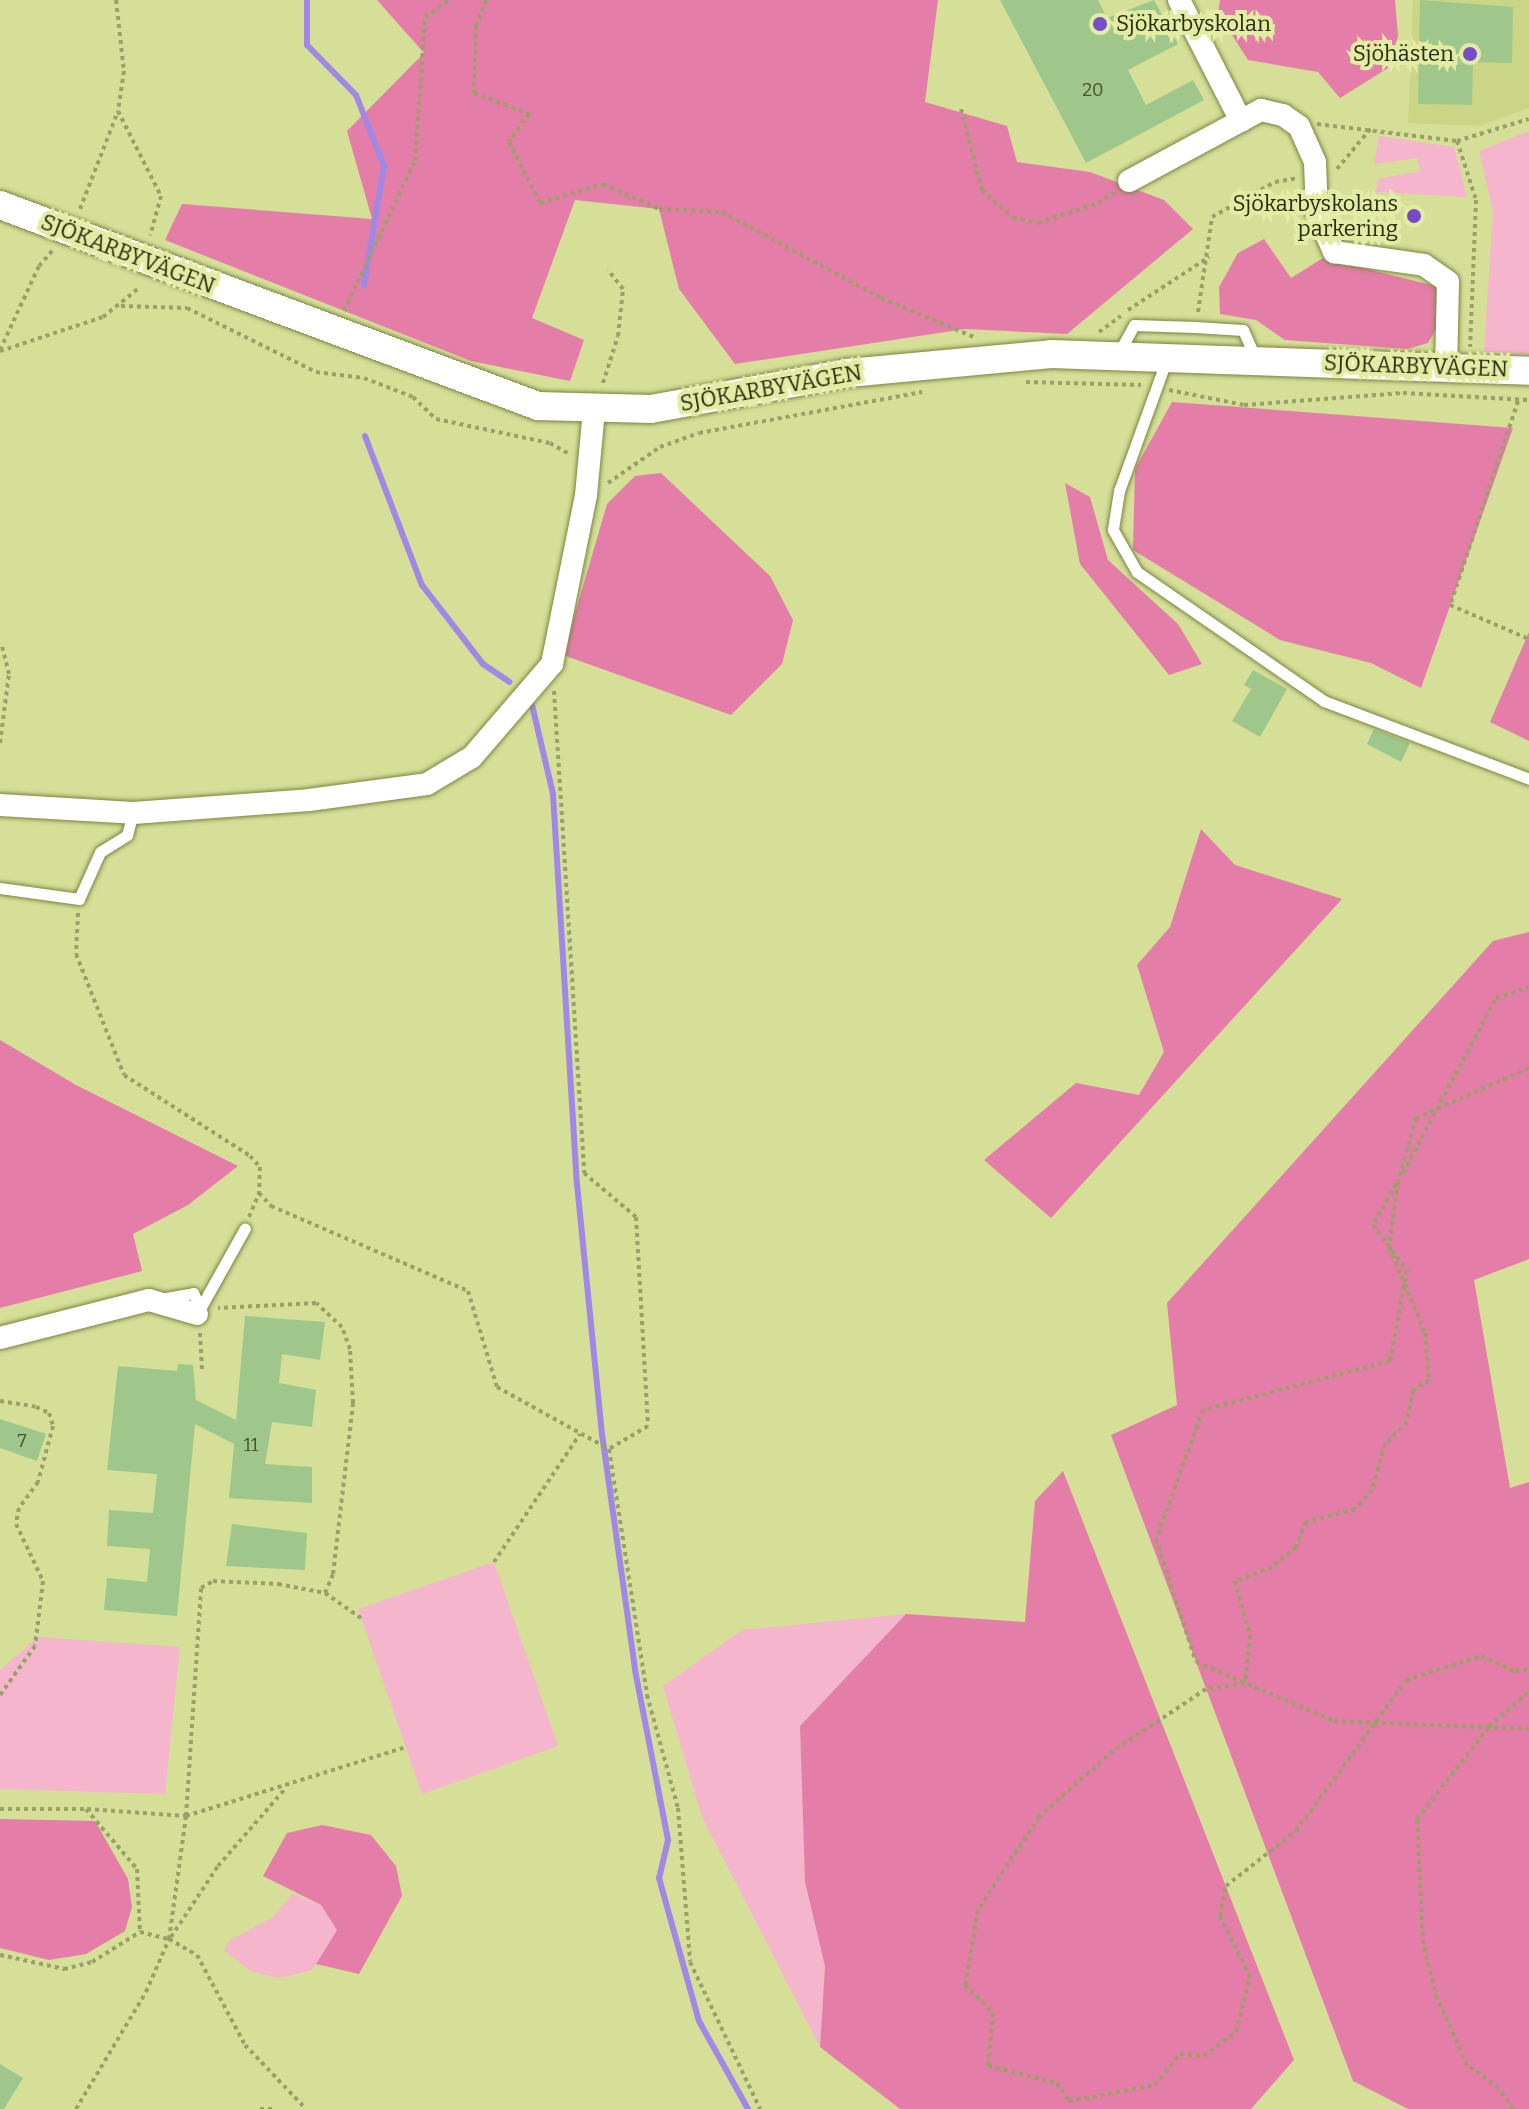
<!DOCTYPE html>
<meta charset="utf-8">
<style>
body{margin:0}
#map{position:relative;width:1529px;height:2109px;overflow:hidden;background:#d5df98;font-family:Bitter,serif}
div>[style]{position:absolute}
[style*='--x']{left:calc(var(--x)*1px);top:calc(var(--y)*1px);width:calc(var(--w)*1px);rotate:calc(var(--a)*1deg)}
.built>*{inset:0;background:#cbd586}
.green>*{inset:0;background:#f5b5cc}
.forest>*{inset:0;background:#e47da7}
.stream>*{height:6px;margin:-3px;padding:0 3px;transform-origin:3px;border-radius:3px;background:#a188e5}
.building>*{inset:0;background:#a0c78b}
.path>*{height:4px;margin-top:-2px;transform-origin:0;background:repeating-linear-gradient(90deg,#99a168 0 4px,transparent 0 8px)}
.roads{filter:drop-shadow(0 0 2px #7d8541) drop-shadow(0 0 2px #7d8541)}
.service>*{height:11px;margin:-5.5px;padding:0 5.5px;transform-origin:5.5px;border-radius:5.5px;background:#fff}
.minor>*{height:22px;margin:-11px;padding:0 11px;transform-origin:11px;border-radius:11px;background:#fff}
.tertiary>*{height:28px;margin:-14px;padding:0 14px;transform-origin:14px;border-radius:14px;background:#fff}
.dots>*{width:22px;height:22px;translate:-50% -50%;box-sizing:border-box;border:4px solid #e2eca4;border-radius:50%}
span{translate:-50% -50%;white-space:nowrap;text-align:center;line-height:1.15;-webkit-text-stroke:8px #e2eca4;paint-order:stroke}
.number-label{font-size:18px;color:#46522d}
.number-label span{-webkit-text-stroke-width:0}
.poi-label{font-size:22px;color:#282b0e}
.left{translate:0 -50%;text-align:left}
.right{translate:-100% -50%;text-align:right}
.street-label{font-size:22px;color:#282b0e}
</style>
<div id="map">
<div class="built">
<i style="clip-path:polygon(1413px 0,1529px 0,1529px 108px,1480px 126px,1408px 123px)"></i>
</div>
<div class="green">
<i style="clip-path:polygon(1529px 131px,1529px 354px,1484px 352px,1493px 211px,1479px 151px)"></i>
<i style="clip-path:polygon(1379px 136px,1454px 147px,1467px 197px,1376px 192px,1378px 179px,1420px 171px,1417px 158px,1374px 164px)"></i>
<i style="clip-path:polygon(494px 1562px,558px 1746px,422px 1794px,358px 1609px)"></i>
<i style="clip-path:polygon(906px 1614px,800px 1726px,805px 1882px,825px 1966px,820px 2047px,702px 1817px,663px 1686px,742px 1630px)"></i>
<i style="clip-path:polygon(38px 1637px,180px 1647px,165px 1794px,0 1789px,0 1670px)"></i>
<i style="clip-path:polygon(292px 1894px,321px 1905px,337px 1930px,312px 1970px,279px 1978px,250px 1971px,224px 1950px,229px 1941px,273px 1917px)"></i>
</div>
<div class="forest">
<i style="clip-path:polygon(377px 0,938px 0,925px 102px,1007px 126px,1017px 162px,1090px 172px,1164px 200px,1193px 229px,1067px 334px,965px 329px,735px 364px,679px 289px,659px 209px,575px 200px,532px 318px,584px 340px,570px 381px,471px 361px,165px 240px,182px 204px,372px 219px,347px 131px,424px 53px)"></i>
<i style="clip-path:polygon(1220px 0,1395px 0,1398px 36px,1388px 68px,1340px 98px,1318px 72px,1248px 60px,1218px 13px)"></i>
<i style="clip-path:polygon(1264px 239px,1291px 278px,1323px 258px,1435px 286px,1442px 319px,1428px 343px,1407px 349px,1285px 340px,1256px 320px,1220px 314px,1219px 287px,1238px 253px)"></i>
<i style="clip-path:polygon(1172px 402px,1513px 428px,1421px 688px,1371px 663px,1280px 640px,1133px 550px,1135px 469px)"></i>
<i style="clip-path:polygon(661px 473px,770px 576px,793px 620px,782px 664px,731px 715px,563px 655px,607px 504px,635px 476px)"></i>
<i style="clip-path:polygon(1065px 483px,1090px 497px,1108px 560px,1178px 624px,1202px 664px,1169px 675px,1080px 564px)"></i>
<i style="clip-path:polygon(1529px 632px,1529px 741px,1490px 722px)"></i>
<i style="clip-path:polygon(1201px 829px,1235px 865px,1342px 899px,1051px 1218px,984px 1160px,1076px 1083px,1139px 1095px,1164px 1052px,1137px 965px,1170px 927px)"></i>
<i style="clip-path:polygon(1529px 932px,1529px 1259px,1474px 1280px,1510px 1488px,1529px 1482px,1529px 2109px,1408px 2109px,1353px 2081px,1111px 1435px,1177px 1405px,1167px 1303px,1493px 941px)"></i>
<i style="clip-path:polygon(0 1040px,76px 1085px,238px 1166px,188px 1205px,133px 1234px,142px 1271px,0 1308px)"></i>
<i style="clip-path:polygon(1063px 1471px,1294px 2060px,1251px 2109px,900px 2109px,820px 2047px,825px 1966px,805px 1882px,800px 1726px,906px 1614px,1025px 1622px,1035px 1501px)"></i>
<i style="clip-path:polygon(0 1819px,95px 1821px,128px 1879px,132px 1907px,125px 1931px,86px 1954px,49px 1960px,0 1948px)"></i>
<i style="clip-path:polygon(322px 1825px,371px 1835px,396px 1866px,402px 1896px,359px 1974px,316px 1964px,337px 1930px,321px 1905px,263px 1876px,287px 1833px)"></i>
</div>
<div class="stream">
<i style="--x:307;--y:0;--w:45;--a:90"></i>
<i style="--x:307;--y:45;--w:70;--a:45.6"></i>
<i style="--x:356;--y:95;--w:76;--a:68.5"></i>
<i style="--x:384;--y:166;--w:121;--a:99.5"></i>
<i style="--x:365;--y:436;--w:160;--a:69.1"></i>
<i style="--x:422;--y:585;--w:100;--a:52.3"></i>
<i style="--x:483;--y:664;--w:32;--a:34"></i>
<i style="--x:532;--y:705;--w:91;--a:76.7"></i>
<i style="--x:553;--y:794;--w:391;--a:86.5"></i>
<i style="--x:577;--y:1184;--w:251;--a:84.3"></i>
<i style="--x:602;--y:1434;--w:238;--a:82"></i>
<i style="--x:635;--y:1670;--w:173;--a:79"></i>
<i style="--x:668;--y:1840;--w:39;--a:103"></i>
<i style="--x:659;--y:1878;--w:148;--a:74.4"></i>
<i style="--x:699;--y:2021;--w:101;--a:60.9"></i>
</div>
<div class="building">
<i style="clip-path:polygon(1000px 0,1098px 0,1107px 18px,1154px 0,1178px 44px,1128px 70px,1146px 105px,1193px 80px,1204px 100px,1086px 163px)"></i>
<i style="clip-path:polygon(1420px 0,1513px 7px,1512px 63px,1473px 62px,1472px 105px,1418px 104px)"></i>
<i style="clip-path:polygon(1253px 670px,1287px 689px,1260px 737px,1232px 721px,1251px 689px,1244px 685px)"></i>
<i style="clip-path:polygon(1374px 729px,1410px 743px,1401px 762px,1367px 744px)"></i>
<i style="clip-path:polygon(245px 1316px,325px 1322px,320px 1360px,282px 1354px,279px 1383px,316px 1390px,312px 1427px,272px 1422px,265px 1464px,312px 1467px,312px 1503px,229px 1498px,234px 1444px,195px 1424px,177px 1616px,104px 1610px,107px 1578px,147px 1582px,150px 1549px,107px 1546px,109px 1510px,153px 1513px,157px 1474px,107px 1470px,118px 1366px,177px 1371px,178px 1364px,193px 1365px,196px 1400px,236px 1420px)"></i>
<i style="clip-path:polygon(0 1419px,46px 1434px,37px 1461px,0 1448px)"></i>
<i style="clip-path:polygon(232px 1524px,307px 1533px,305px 1570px,226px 1566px)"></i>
<i style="clip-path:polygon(0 2064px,23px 2078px,4px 2109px,0 2109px)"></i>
</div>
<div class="path">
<i style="--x:116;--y:0;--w:71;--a:83.6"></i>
<i style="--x:124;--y:71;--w:40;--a:98.5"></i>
<i style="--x:118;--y:111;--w:95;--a:63.2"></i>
<i style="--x:161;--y:196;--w:41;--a:105.4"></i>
<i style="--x:486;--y:0;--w:28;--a:111"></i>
<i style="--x:476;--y:26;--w:67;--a:91.7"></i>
<i style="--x:474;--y:93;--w:59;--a:20.9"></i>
<i style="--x:529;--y:114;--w:34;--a:126"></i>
<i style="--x:509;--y:142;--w:68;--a:63.1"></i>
<i style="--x:540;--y:203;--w:66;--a:-16.8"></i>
<i style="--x:603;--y:184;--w:61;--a:24.1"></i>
<i style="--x:659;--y:209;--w:63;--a:2.7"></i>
<i style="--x:722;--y:212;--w:181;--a:28.4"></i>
<i style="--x:881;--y:298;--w:101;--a:22.8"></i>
<i style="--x:961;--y:109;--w:84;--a:75.5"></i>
<i style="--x:982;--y:190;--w:42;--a:42.1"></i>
<i style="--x:1013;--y:218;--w:25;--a:11"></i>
<i style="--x:1038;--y:223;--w:63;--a:-18.4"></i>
<i style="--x:1098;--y:203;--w:20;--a:-33"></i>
<i style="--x:1317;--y:124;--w:141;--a:6.9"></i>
<i style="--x:1457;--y:141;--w:75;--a:-17"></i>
<i style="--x:1457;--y:141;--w:62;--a:72.1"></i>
<i style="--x:1476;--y:200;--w:147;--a:92.3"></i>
<i style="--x:1337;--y:169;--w:53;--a:-50.3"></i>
<i style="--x:80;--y:209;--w:105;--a:-68.8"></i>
<i style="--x:121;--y:306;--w:66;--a:1.7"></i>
<i style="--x:187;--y:308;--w:144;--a:26.4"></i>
<i style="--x:316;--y:372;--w:48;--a:7.1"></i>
<i style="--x:364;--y:378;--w:53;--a:21.2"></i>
<i style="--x:413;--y:397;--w:32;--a:44"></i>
<i style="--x:436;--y:419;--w:116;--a:11.9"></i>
<i style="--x:550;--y:443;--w:22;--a:30"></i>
<i style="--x:1128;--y:310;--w:97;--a:-33.2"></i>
<i style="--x:344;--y:311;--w:166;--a:-64.7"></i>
<i style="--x:415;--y:161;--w:144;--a:-86"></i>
<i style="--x:425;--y:17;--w:29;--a:-35"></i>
<i style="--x:1198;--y:312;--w:96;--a:-81.6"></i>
<i style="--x:1212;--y:217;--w:72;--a:-29.1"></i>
<i style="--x:1275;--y:182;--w:22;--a:-10"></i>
<i style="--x:1099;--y:332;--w:27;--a:-36"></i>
<i style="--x:0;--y:350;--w:93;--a:-65.1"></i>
<i style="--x:39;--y:266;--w:23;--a:-49"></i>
<i style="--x:0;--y:351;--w:108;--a:-18.3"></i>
<i style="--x:103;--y:317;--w:46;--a:-38.9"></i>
<i style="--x:1026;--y:382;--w:115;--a:1.5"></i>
<i style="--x:603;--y:383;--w:49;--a:-72.3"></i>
<i style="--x:618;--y:336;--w:47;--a:-83.9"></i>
<i style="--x:623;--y:289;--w:24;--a:-128"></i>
<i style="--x:1169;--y:390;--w:76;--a:11.3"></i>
<i style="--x:1244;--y:405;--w:159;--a:-4.3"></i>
<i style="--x:1403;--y:393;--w:126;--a:3.2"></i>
<i style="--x:1518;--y:401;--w:215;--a:108.4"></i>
<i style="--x:1450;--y:605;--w:86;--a:23.3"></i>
<i style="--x:608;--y:483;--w:63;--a:-34.7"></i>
<i style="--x:660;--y:447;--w:41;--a:-19.7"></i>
<i style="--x:699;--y:433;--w:227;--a:-10.4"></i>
<i style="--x:554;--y:691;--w:483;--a:86.4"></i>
<i style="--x:584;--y:1173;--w:68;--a:40.2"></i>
<i style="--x:636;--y:1217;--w:209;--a:86.7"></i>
<i style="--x:648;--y:1426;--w:45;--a:149.5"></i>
<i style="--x:0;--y:743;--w:70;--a:-82.6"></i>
<i style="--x:9;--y:674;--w:29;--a:-104"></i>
<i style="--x:78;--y:913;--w:41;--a:92.8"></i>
<i style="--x:76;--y:954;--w:130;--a:68.4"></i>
<i style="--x:124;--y:1075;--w:150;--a:32.7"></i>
<i style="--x:250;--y:1156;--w:15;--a:48"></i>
<i style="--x:260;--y:1167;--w:26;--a:92"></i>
<i style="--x:259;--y:1193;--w:18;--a:47"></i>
<i style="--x:271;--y:1206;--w:215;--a:23.3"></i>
<i style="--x:468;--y:1291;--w:100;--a:73.2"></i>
<i style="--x:497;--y:1387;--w:128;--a:29"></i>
<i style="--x:1529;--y:1068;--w:124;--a:156.1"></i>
<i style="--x:1416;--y:1118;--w:66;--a:105.7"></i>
<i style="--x:1398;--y:1182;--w:66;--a:97.9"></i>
<i style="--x:1389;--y:1247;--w:93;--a:67.3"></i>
<i style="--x:1425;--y:1333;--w:47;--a:85.1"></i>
<i style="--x:1429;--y:1380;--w:19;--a:148"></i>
<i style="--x:1413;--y:1390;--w:33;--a:101"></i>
<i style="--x:1407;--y:1422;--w:31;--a:135"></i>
<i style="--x:1385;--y:1444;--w:48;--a:105.8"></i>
<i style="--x:1372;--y:1490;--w:25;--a:132"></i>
<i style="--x:1355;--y:1509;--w:51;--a:165.1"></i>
<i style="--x:1306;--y:1522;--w:27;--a:112"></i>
<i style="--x:1296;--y:1547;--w:31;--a:140"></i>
<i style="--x:1272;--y:1567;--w:40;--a:159"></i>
<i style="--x:1235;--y:1581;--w:56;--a:74.5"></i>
<i style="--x:1250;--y:1635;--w:48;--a:95.9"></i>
<i style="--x:1245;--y:1683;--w:39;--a:171"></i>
<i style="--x:1206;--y:1689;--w:112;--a:146.3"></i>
<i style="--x:1113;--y:1751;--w:99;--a:138.3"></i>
<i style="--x:1039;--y:1817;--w:111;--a:123.3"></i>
<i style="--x:978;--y:1910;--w:76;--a:99.8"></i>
<i style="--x:965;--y:1985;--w:40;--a:45"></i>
<i style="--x:993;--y:2013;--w:53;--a:95.4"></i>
<i style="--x:988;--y:2066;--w:71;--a:13.8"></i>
<i style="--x:1057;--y:2083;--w:22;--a:56"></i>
<i style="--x:1069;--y:2101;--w:87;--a:-10.5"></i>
<i style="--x:1155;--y:2085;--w:40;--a:-51"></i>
<i style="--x:1180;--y:2054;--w:24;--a:5"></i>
<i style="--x:1204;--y:2056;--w:40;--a:-37"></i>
<i style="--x:1236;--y:2032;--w:57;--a:-75.7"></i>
<i style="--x:1250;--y:1977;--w:68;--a:-116.2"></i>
<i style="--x:1220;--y:1916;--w:31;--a:-79"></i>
<i style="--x:1226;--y:1886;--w:89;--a:-38.2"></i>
<i style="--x:1296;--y:1831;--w:187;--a:-53.9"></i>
<i style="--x:1406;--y:1680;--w:79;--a:-17.7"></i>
<i style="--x:1481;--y:1656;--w:37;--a:24"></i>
<i style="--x:1515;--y:1671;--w:14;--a:-8"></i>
<i style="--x:1403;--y:1173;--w:198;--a:-62"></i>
<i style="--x:1496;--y:998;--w:34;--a:-17"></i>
<i style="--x:1396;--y:1184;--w:47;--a:119.3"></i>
<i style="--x:1373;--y:1225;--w:56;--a:52.9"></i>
<i style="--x:1407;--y:1270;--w:93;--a:100.6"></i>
<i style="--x:1390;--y:1361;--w:193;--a:165.3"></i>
<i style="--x:1203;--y:1410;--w:137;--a:110"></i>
<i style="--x:1156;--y:1539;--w:129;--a:72"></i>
<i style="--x:1196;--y:1662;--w:150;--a:23.1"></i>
<i style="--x:1334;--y:1721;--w:195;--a:2.3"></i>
<i style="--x:249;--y:1217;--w:26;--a:-67"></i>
<i style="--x:200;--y:1333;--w:37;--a:87"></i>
<i style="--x:0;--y:1401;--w:36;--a:9"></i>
<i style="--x:36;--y:1407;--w:14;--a:25"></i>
<i style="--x:49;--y:1413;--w:14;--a:73"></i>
<i style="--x:53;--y:1426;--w:58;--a:105"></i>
<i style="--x:38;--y:1482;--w:32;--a:126"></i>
<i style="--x:19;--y:1508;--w:16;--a:101"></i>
<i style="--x:16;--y:1524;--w:63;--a:64.7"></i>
<i style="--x:43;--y:1581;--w:65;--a:97"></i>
<i style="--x:35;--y:1646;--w:60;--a:125.5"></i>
<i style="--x:609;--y:1449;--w:249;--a:81.2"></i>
<i style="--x:647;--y:1695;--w:117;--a:74.7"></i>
<i style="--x:678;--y:1808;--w:154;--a:85.5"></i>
<i style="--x:690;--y:1962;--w:163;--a:64.5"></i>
<i style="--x:494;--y:1562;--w:154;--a:-56.1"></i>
<i style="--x:325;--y:1593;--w:44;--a:34.8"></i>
<i style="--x:0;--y:1809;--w:86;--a:0"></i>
<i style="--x:86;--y:1809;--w:79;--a:49.6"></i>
<i style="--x:137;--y:1869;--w:63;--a:87.3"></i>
<i style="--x:140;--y:1932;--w:30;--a:14"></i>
<i style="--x:169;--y:1939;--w:32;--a:30"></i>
<i style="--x:197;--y:1955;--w:102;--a:61.9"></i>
<i style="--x:245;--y:2045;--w:88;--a:46.4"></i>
<i style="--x:87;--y:1809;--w:99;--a:4"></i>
<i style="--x:186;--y:1816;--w:231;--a:-17.4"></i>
<i style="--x:171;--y:1937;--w:85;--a:-56.5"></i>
<i style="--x:218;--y:1866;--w:102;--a:-49"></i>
<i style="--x:0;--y:1955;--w:66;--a:12.3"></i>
<i style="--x:64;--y:1969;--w:29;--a:-14"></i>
<i style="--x:92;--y:1962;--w:57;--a:-32"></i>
<i style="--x:76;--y:2109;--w:136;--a:-59.1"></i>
<i style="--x:146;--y:1992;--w:58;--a:-66.5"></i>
<i style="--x:169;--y:1939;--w:124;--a:-82.1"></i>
<i style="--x:186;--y:1816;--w:228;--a:-86.2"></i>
<i style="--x:201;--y:1588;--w:14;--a:-30"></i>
<i style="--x:213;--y:1581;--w:65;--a:2.6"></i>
<i style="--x:278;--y:1584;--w:48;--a:10.8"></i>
<i style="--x:325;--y:1593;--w:21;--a:-67"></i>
<i style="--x:333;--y:1574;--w:172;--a:-83.3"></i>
<i style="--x:353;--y:1403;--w:54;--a:-93.2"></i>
<i style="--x:350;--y:1349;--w:23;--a:-110"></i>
<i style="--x:342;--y:1327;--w:35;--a:-137"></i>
<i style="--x:316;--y:1303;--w:98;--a:177.1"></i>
<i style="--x:260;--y:2109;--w:13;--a:0"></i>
<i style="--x:1513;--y:2109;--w:25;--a:-124"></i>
<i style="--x:1499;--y:2088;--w:39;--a:-144"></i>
<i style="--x:1467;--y:2065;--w:73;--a:-114.1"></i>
<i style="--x:1437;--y:1998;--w:56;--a:-104.5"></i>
<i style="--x:1423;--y:1944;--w:125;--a:-92.7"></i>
<i style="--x:1417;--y:1819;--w:117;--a:-52"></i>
<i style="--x:1489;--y:1727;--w:54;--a:-42"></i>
</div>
<div class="roads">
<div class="service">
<i style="--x:1118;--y:354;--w:33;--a:-61"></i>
<i style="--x:1134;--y:325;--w:61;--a:1.9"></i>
<i style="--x:1195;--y:327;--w:48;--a:3.6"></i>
<i style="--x:1243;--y:330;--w:32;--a:66"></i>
<i style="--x:1166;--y:361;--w:138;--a:109.9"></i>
<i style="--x:1119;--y:491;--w:39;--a:99"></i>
<i style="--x:1113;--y:530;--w:48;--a:60.3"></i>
<i style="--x:1137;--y:572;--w:227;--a:34.6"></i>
<i style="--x:1324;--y:701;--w:219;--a:20.8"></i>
<i style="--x:0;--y:888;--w:80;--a:7.9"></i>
<i style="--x:79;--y:899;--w:51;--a:-65.9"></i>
<i style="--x:100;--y:852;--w:32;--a:-32"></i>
<i style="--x:127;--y:835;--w:23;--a:-75"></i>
<i style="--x:160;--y:1299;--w:34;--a:-10"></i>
<i style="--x:193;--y:1293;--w:17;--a:62"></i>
<i style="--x:197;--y:1314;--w:98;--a:-60.8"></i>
</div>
<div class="minor">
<i style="--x:1179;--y:0;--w:136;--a:62.9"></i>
<i style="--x:1129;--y:181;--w:150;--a:-28.3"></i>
<i style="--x:1261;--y:110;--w:23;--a:13"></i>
<i style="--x:1283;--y:115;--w:19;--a:35"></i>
<i style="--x:1299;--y:126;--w:39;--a:66"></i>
<i style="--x:1315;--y:162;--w:51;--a:87.8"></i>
<i style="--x:1317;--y:213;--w:43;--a:66.4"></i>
<i style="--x:1334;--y:252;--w:91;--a:8.2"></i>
<i style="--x:1424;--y:265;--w:29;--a:35"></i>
<i style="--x:1448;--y:282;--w:86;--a:91.3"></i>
<i style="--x:0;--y:805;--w:133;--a:3.4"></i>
<i style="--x:133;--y:813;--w:176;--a:-4.2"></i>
<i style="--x:309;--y:800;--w:119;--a:-7.7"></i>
<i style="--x:427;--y:784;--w:52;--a:-31"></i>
<i style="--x:472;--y:757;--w:123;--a:-49.3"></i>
<i style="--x:552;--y:664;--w:172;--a:-78.6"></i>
<i style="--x:586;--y:495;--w:84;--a:-84.6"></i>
<i style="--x:0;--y:1338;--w:154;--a:-14.3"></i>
<i style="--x:149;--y:1300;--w:50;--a:16.3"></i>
</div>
<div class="tertiary">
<i style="--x:0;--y:205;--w:574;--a:20.49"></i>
<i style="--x:538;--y:406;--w:113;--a:1.5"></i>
<i style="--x:651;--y:409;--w:200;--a:-10.4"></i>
<i style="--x:848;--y:373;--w:204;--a:-5.3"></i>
<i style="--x:1051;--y:354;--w:478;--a:2"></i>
</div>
</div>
<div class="dots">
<i style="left:1100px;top:24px;background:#764dc6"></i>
<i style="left:1470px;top:54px;background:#764dc6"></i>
<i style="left:1414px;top:216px;background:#764dc6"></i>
</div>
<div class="number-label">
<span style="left:1093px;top:90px">20</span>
<span style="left:22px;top:1441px">7</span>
<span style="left:251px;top:1445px">11</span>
</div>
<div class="poi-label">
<span class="left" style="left:1116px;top:24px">Sjökarbyskolan</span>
<span class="right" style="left:1454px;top:54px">Sjöhästen</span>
<span class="right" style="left:1398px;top:216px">Sjökarbyskolans<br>parkering</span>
</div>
<div class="street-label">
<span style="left:128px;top:254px;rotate:21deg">SJÖKARBYVÄGEN</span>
<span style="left:1416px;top:366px;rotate:2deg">SJÖKARBYVÄGEN</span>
<span style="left:771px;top:388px;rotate:-10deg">SJÖKARBYVÄGEN</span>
</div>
</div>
